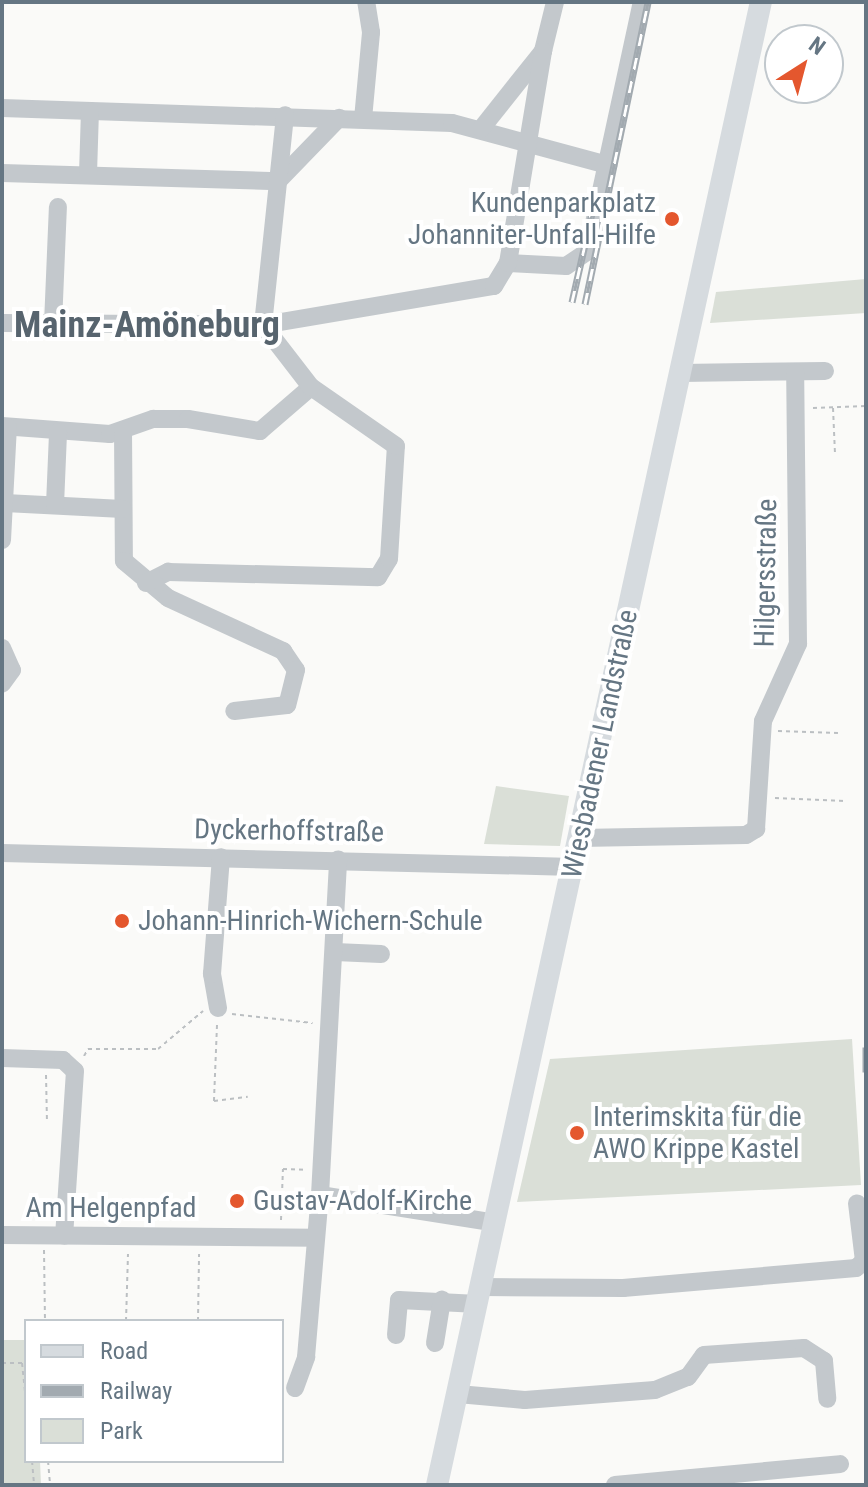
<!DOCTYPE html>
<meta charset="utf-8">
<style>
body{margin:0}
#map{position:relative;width:868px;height:1487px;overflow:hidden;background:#fafaf8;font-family:"Roboto Condensed",sans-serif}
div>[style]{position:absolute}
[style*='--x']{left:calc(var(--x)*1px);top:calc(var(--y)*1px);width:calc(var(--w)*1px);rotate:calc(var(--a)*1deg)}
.green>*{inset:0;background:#dadfd7}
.path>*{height:2px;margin-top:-1px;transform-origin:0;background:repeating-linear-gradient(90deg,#bbbfc2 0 4px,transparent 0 8px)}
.minor>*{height:18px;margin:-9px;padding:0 9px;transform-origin:9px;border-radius:9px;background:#c3c8cc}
.major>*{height:22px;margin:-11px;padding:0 11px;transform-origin:11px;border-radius:11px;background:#d6dbdf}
.rail>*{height:7px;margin-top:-3.5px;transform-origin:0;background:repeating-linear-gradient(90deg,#fff 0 12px,#a2aab0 0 24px);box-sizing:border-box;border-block:2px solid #a2aab0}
.dots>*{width:22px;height:22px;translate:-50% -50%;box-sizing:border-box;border:4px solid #fff;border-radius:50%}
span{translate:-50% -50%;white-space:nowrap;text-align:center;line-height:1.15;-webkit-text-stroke:8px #fff;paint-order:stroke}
.poi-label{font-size:28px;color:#657683}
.right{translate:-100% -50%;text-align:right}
.left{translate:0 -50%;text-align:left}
.street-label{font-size:28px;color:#657683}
.district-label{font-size:36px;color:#57646e;font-weight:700}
.frame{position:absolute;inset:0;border:4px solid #657683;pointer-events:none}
.legend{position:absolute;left:24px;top:1319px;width:260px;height:144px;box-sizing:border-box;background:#fff;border:2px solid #c1c8cd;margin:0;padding:10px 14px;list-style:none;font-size:24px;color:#657683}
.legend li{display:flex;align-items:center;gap:16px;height:40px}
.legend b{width:40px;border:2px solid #c1c8cd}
.north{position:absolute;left:764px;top:24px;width:80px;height:80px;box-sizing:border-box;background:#fff;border:2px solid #c1c8cd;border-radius:50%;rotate:36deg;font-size:22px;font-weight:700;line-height:32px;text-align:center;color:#657683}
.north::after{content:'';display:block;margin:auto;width:28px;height:36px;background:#e4572e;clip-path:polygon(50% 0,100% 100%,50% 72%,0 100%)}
</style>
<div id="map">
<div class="green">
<i style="clip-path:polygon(866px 279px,866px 313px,710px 323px,716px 292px)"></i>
<i style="clip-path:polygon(496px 786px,569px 796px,560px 846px,484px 844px)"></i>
<i style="clip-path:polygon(852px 1039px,861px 1185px,517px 1202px,550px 1059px)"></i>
<i style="clip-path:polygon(2px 1340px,26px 1340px,26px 1461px,40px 1461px,41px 1485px,2px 1485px)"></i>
</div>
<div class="path">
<i style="--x:813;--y:408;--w:53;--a:-2.2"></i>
<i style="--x:833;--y:408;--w:46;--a:87.5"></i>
<i style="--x:778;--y:731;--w:60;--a:1.9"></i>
<i style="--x:775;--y:798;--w:70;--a:2.5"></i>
<i style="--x:232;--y:1014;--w:81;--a:6.4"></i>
<i style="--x:217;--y:1025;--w:76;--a:92.3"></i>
<i style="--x:214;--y:1101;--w:34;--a:-7"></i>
<i style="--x:84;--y:1056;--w:8;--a:-60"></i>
<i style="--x:88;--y:1049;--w:70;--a:0"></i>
<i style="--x:158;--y:1049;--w:59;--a:-40.2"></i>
<i style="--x:46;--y:1075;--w:47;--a:88.8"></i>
<i style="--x:281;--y:1220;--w:51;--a:-87.8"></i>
<i style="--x:283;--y:1169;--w:23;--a:2"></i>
<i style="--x:44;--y:1250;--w:71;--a:89.2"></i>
<i style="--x:126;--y:1321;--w:67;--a:-88.3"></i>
<i style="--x:198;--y:1321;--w:67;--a:-89.1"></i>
<i style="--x:2;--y:1363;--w:20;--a:0"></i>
<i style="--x:22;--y:1363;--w:39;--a:84"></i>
<i style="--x:32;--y:1461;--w:24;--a:85"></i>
<i style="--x:48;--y:1461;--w:24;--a:85"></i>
</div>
<div class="minor">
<i style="--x:2;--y:108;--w:450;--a:1.9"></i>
<i style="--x:452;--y:123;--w:162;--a:15.1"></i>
<i style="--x:363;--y:119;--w:87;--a:-84.7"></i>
<i style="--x:371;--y:32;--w:30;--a:-99"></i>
<i style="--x:481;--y:129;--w:100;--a:-51.5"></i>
<i style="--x:543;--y:51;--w:50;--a:-76.2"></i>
<i style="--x:2;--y:173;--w:276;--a:1.7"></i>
<i style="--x:278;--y:181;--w:88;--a:-45.9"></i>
<i style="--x:88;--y:174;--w:63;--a:-88.2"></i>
<i style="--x:508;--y:263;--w:58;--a:3"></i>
<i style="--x:566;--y:266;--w:27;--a:-34"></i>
<i style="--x:588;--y:251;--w:255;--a:-77.8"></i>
<i style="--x:2;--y:323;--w:261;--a:0.4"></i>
<i style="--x:263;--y:325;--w:211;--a:-84"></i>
<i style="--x:53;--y:324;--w:117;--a:-87.6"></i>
<i style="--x:263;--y:325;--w:234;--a:-9.6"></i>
<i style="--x:494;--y:286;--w:27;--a:-59"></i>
<i style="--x:508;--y:263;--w:215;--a:-80.6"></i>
<i style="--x:681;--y:373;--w:144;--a:-0.8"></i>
<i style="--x:2;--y:426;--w:108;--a:4.2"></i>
<i style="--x:110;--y:434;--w:46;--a:-19.2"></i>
<i style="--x:153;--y:419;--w:35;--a:0"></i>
<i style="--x:188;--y:419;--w:73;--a:9.5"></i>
<i style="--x:260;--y:431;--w:67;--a:-40.8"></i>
<i style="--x:123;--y:430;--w:131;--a:89.6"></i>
<i style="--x:124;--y:561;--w:57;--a:40.1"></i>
<i style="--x:168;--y:598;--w:127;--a:24.7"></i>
<i style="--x:283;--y:651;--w:23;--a:56"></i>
<i style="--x:296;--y:670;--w:36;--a:104"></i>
<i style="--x:287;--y:705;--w:53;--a:173.5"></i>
<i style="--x:5;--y:503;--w:118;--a:2.9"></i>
<i style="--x:55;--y:505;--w:73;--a:-87.6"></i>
<i style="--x:2;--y:540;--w:113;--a:-87"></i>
<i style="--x:146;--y:583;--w:25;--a:-27"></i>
<i style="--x:168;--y:572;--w:210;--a:1.4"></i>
<i style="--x:378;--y:577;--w:21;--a:-59"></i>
<i style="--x:389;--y:559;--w:113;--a:-86.5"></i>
<i style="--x:396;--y:446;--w:103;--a:-145.2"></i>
<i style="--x:311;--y:387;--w:78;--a:-127.7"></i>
<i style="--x:2;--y:648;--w:24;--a:66"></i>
<i style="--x:12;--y:670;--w:17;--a:126"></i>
<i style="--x:580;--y:838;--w:166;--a:-1"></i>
<i style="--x:746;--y:835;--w:12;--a:-31"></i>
<i style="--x:756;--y:829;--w:108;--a:-86.3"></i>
<i style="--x:763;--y:721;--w:85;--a:-65.6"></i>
<i style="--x:798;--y:644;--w:272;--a:-90.6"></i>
<i style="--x:2;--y:853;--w:572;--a:1.4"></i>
<i style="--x:335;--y:952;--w:46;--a:2.5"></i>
<i style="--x:218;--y:1008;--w:35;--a:-100"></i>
<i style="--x:212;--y:974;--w:117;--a:-85.6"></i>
<i style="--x:2;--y:1058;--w:61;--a:1.9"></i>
<i style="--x:63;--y:1060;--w:16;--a:43"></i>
<i style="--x:75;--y:1071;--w:165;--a:93.8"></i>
<i style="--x:320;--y:1195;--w:178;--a:9"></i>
<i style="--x:2;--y:1235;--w:314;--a:0.5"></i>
<i style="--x:482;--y:1287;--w:141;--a:0.4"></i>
<i style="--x:623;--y:1288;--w:234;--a:-4.9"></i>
<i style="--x:856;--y:1268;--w:11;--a:-41"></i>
<i style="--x:864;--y:1261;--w:58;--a:-96.9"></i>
<i style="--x:396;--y:1335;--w:35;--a:-85"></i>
<i style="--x:399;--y:1300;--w:79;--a:2.9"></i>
<i style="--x:435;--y:1343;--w:44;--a:-80.8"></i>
<i style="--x:295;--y:1388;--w:33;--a:-70"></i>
<i style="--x:306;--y:1357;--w:163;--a:-85.1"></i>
<i style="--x:320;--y:1195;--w:336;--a:-86.9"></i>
<i style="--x:458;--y:1394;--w:67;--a:5.1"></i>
<i style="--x:525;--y:1400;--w:130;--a:-4.4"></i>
<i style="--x:655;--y:1390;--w:35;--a:-22"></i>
<i style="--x:688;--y:1377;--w:27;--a:-54"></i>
<i style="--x:704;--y:1355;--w:100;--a:-4"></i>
<i style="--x:804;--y:1348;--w:24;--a:33"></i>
<i style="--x:824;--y:1361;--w:38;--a:85"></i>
<i style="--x:615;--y:1485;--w:226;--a:-5.3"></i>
</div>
<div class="major">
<i style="--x:437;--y:1485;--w:1518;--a:-77.68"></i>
</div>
<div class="rail">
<i style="--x:572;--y:302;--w:91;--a:-77.3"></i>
<i style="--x:585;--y:304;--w:309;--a:-78.2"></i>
<i style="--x:866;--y:1047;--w:25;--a:90"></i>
</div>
<div class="dots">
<i style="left:672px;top:219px;background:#e4572e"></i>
<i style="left:122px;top:921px;background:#e4572e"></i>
<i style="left:577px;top:1133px;background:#e4572e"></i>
<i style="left:237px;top:1201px;background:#e4572e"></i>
</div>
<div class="poi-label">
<span class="right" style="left:656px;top:219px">Kundenparkplatz<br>Johanniter-Unfall-Hilfe</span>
<span class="left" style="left:138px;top:921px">Johann-Hinrich-Wichern-Schule</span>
<span class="left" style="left:593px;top:1133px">Interimskita für die<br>AWO Krippe Kastel</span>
<span class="left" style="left:253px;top:1201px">Gustav-Adolf-Kirche</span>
</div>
<div class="street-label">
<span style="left:766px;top:573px;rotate:-89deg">Hilgersstraße</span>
<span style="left:600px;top:744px;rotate:-78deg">Wiesbadener Landstraße</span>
<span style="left:289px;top:831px;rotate:1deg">Dyckerhoffstraße</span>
<span style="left:111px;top:1208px">Am Helgenpfad</span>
</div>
<div class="district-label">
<span style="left:147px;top:326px">Mainz-Amöneburg</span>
</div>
<div class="frame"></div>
<ul class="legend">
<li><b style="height:10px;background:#d6dbdf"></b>Road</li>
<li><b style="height:10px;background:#a2aab0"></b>Railway</li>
<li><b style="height:22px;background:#dadfd7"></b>Park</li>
</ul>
<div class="north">N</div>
</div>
